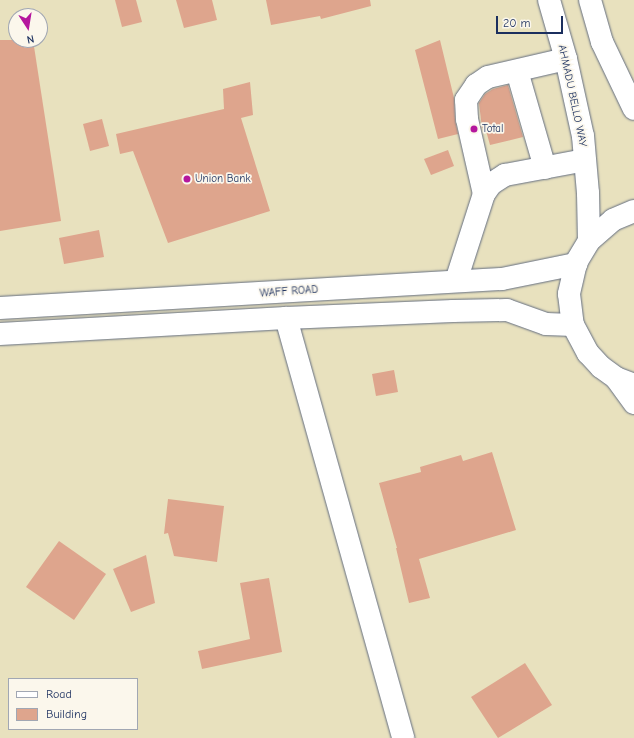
<!DOCTYPE html>
<style>
body{margin:0}
#map{position:relative;width:634px;height:738px;overflow:hidden;background:#e8e1be;font-family:"Comic Neue",sans-serif}
div>[style]{position:absolute}
[style*='--x']{left:calc(var(--x)*1px);top:calc(var(--y)*1px);width:calc(var(--w)*1px);rotate:calc(var(--a)*1deg)}
.building>*{inset:0;background:#dea58d}
.roads{filter:drop-shadow(0 0 1px #636d80) drop-shadow(0 0 1px #636d80)}
.minor>*{height:22px;margin:-11px;padding:0 11px;transform-origin:11px;border-radius:11px;background:#fff}
.major>*{height:22px;margin:-11px;padding:0 11px;transform-origin:11px;border-radius:11px;background:#fff}
.dots>*{width:11px;height:11px;translate:-50% -50%;box-sizing:border-box;border:2px solid #fbf7ec;border-radius:50%}
span{translate:-50% -50%;white-space:nowrap;text-align:center;line-height:1.15;-webkit-text-stroke:3.5px #fbf7ec;paint-order:stroke}
.street-label{font-size:11px;color:#1b2f5e}
.poi-label{font-size:11px;color:#1b2f5e}
.left{translate:0 -50%;text-align:left}
.legend{position:absolute;left:8px;top:678px;width:130px;height:52px;box-sizing:border-box;background:#fbf7ec;border:1px solid #a1a7b3;margin:0;padding:5px 7px;list-style:none;font-size:12px;color:#1b2f5e}
.legend li{display:flex;align-items:center;gap:8px;height:20px}
.legend b{width:20px;border:1px solid #a1a7b3}
.north{position:absolute;left:8px;top:8px;width:40px;height:40px;box-sizing:border-box;background:#fbf7ec;border:1px solid #a1a7b3;border-radius:50%;rotate:168deg;font-size:11px;font-weight:700;line-height:16px;text-align:center;color:#1b2f5e}
.north::after{content:'';display:block;margin:auto;width:14px;height:18px;background:#b5179e;clip-path:polygon(50% 0,100% 100%,50% 72%,0 100%)}
.scale{position:absolute;left:496px;top:16px;width:67px;height:18px;box-sizing:border-box;border:2px solid #1b2f5e;border-top:0;padding-left:5px;font-size:12px;line-height:14px;white-space:nowrap;color:#1b2f5e;-webkit-text-stroke:3px #fbf7ec;paint-order:stroke}
</style>
<div id="map">
<div class="building">
<i style="clip-path:polygon(115px 0,136px 0,142px 22px,122px 27px)"></i>
<i style="clip-path:polygon(176px 0,212px 0,217px 20px,184px 28px)"></i>
<i style="clip-path:polygon(266px 0,370px 0,371px 6px,321px 19px,320px 16px,271px 25px)"></i>
<i style="clip-path:polygon(0 40px,33px 40px,61px 221px,0 231px)"></i>
<i style="clip-path:polygon(440px 40px,454px 98px,455px 120px,458px 134px,438px 139px,415px 50px)"></i>
<i style="clip-path:polygon(250px 82px,253px 115px,241px 118px,270px 211px,168px 243px,133px 151px,120px 154px,116px 134px,224px 109px,223px 89px)"></i>
<i style="clip-path:polygon(508px 85px,523px 137px,490px 145px,485px 127px,482px 128px,479px 103px,485px 94px,493px 89px)"></i>
<i style="clip-path:polygon(102px 119px,109px 146px,90px 151px,83px 124px)"></i>
<i style="clip-path:polygon(448px 150px,454px 166px,431px 175px,424px 159px)"></i>
<i style="clip-path:polygon(99px 230px,104px 257px,64px 264px,59px 238px)"></i>
<i style="clip-path:polygon(394px 370px,398px 392px,376px 396px,372px 374px)"></i>
<i style="clip-path:polygon(492px 452px,516px 530px,419px 559px,430px 598px,409px 603px,396px 548px,397px 548px,379px 483px,421px 472px,420px 467px,461px 455px,463px 461px)"></i>
<i style="clip-path:polygon(168px 499px,224px 506px,217px 562px,174px 556px,168px 533px,164px 534px)"></i>
<i style="clip-path:polygon(59px 541px,106px 574px,74px 620px,26px 587px)"></i>
<i style="clip-path:polygon(146px 555px,155px 603px,131px 612px,113px 569px)"></i>
<i style="clip-path:polygon(269px 578px,282px 652px,202px 669px,198px 651px,250px 639px,240px 583px)"></i>
<i style="clip-path:polygon(525px 663px,552px 705px,498px 738px,471px 697px)"></i>
</div>
<div class="roads">
<div class="minor">
<i style="--x:517;--y:71;--w:101;--a:73.9"></i>
<i style="--x:484;--y:194;--w:77;--a:-102.8"></i>
<i style="--x:467;--y:119;--w:19;--a:-93"></i>
<i style="--x:466;--y:100;--w:18;--a:-56"></i>
<i style="--x:476;--y:85;--w:14;--a:-34"></i>
<i style="--x:488;--y:77;--w:80;--a:-13"></i>
<i style="--x:456;--y:281;--w:91;--a:-72.2"></i>
<i style="--x:484;--y:194;--w:12;--a:-55"></i>
<i style="--x:491;--y:184;--w:17;--a:-33"></i>
<i style="--x:505;--y:175;--w:81;--a:-10.6"></i>
<i style="--x:0;--y:308;--w:503;--a:-3.31"></i>
<i style="--x:502;--y:279;--w:76;--a:-11.5"></i>
<i style="--x:286;--y:318;--w:436;--a:74.4"></i>
<i style="--x:0;--y:334;--w:286;--a:-3.2"></i>
<i style="--x:286;--y:318;--w:167;--a:-2.4"></i>
<i style="--x:453;--y:311;--w:54;--a:-1.1"></i>
<i style="--x:507;--y:310;--w:41;--a:19.7"></i>
<i style="--x:546;--y:324;--w:27;--a:2"></i>
</div>
<div class="major">
<i style="--x:549;--y:0;--w:61;--a:73.9"></i>
<i style="--x:566;--y:59;--w:79;--a:77.6"></i>
<i style="--x:583;--y:136;--w:57;--a:85"></i>
<i style="--x:588;--y:193;--w:48;--a:88.8"></i>
<i style="--x:590;--y:0;--w:44;--a:74.1"></i>
<i style="--x:602;--y:42;--w:74;--a:64.5"></i>
<i style="--x:634;--y:211;--w:23;--a:157"></i>
<i style="--x:613;--y:220;--w:32;--a:139"></i>
<i style="--x:589;--y:241;--w:26;--a:121"></i>
<i style="--x:576;--y:263;--w:32;--a:103"></i>
<i style="--x:569;--y:294;--w:31;--a:83"></i>
<i style="--x:573;--y:325;--w:32;--a:62"></i>
<i style="--x:588;--y:353;--w:19;--a:47"></i>
<i style="--x:601;--y:367;--w:19;--a:36"></i>
<i style="--x:616;--y:378;--w:19;--a:21"></i>
<i style="--x:616;--y:378;--w:31;--a:54"></i>
</div>
</div>
<div class="dots">
<i style="left:474px;top:129px;background:#b5179e"></i>
<i style="left:187px;top:179px;background:#b5179e"></i>
</div>
<div class="street-label">
<span style="left:572px;top:96px;rotate:78deg">AHMADU BELLO WAY</span>
<span style="left:289px;top:292px;rotate:-4deg">WAFF ROAD</span>
</div>
<div class="poi-label">
<span class="left" style="left:482px;top:129px">Total</span>
<span class="left" style="left:195px;top:179px">Union Bank</span>
</div>
<ul class="legend">
<li><b style="height:5px;background:#fff"></b>Road</li>
<li><b style="height:11px;background:#dea58d"></b>Building</li>
</ul>
<div class="north">N</div>
<div class="scale">20 m</div>
</div>
